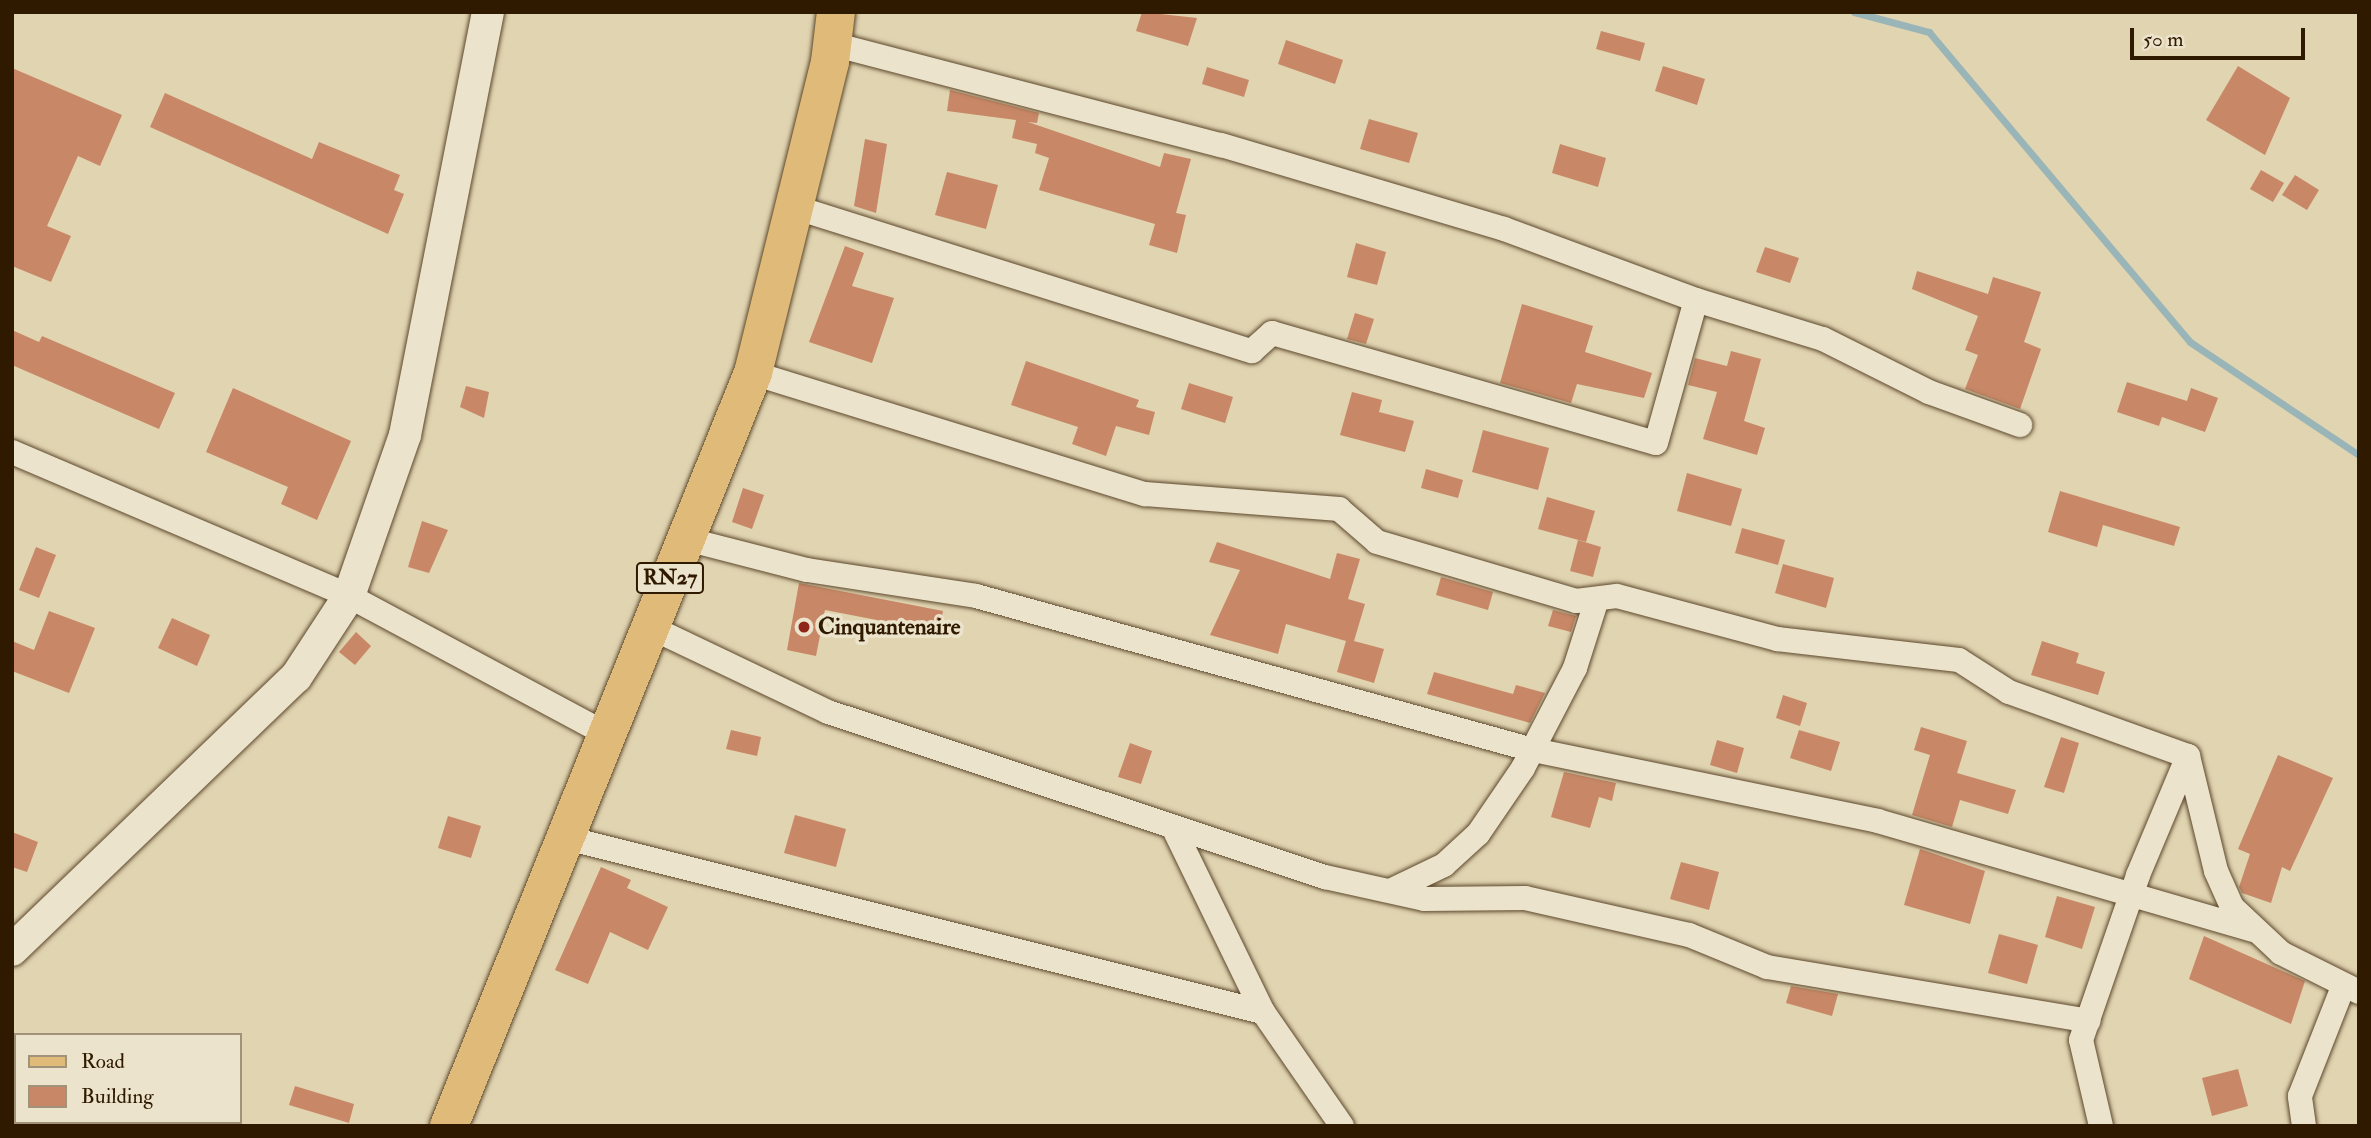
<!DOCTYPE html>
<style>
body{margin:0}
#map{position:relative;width:2371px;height:1138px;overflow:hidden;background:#e1d4b1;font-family:"IM FELL Double Pica",serif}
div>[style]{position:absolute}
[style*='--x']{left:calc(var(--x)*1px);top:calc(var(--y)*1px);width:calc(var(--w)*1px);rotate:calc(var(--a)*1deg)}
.stream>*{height:7px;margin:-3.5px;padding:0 3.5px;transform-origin:3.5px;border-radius:3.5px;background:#9ab5b8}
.building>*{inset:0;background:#c88867}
.roads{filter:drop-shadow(0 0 2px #5c482c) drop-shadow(0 0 2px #5c482c)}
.minor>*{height:24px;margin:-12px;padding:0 12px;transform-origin:12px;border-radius:12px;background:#ece3cc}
.tertiary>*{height:32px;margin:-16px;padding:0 16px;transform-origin:16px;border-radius:16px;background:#ece3cc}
.primary>*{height:38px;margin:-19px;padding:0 19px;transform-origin:19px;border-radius:19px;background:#e0ba78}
.dots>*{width:19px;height:19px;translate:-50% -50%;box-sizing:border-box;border:4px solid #ece3cc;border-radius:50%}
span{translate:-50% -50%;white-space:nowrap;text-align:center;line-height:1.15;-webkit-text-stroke:7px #ece3cc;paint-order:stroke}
.shield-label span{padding:2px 5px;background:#ece3cc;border:2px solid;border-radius:5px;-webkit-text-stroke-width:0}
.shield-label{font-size:21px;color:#2f1a00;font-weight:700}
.poi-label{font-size:23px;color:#2f1a00;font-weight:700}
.left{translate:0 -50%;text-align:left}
.frame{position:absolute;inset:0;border:14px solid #2f1a00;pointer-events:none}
.legend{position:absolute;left:14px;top:1033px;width:228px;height:91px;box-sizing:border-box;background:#ece3cc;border:2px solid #a0937a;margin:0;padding:9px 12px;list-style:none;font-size:21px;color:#2f1a00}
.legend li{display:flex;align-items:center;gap:14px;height:35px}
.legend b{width:35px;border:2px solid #a0937a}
.scale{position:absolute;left:2130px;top:28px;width:175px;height:32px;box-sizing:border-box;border:4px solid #2f1a00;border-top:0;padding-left:9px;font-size:21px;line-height:24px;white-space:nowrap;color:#2f1a00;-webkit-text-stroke:5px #ece3cc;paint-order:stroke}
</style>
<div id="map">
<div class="stream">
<i style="--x:1854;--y:12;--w:78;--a:14.9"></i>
<i style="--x:1929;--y:32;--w:405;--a:49.9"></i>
<i style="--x:2190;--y:342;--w:203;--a:33.8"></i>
</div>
<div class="building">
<i style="clip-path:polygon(1142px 12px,1197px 18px,1188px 46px,1136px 31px)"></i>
<i style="clip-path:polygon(1601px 31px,1645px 43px,1640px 61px,1596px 49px)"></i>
<i style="clip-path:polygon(1286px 40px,1343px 60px,1335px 84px,1278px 64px)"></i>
<i style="clip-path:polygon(1663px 66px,1705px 79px,1697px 105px,1655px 91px)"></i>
<i style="clip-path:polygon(2238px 66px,2290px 98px,2265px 155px,2206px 120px)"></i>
<i style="clip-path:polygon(1207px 67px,1249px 80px,1244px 97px,1202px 84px)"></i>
<i style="clip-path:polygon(12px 68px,122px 115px,100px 166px,78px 156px,47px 226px,71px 236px,51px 282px,12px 266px)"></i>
<i style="clip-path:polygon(950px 90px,1039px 113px,1037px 123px,1028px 122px,1160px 167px,1164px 153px,1191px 159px,1176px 213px,1186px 215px,1177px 253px,1149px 245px,1155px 224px,1039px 190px,1049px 158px,1035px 153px,1037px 144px,1012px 138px,1016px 120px,947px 111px)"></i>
<i style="clip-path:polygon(165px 93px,312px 159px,319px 142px,400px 175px,394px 190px,404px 194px,388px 234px,150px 127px)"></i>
<i style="clip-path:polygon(1369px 119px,1418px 133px,1409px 163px,1360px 149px)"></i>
<i style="clip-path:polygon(865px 139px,887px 144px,876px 213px,854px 206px)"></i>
<i style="clip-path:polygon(1560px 144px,1606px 158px,1598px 187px,1552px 173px)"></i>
<i style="clip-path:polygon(2261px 170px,2284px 183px,2273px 202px,2250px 189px)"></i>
<i style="clip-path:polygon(947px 172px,998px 185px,986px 229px,935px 215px)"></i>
<i style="clip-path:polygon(2295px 175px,2319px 190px,2307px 210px,2282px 195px)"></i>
<i style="clip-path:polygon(1356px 243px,1386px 252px,1377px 285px,1347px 277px)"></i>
<i style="clip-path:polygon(845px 246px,864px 253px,852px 286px,894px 298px,872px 363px,809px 342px)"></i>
<i style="clip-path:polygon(1765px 247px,1799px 258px,1790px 283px,1756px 272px)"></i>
<i style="clip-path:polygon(1917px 271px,1988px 294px,1993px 277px,2041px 292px,2024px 342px,2041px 349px,2020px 409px,1965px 389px,1978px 355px,1965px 350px,1978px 316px,1912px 289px)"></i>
<i style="clip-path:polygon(1522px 304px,1593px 326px,1585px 352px,1652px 373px,1644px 398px,1577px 384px,1571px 403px,1500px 383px)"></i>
<i style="clip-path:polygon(1355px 313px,1374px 319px,1366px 344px,1347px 339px)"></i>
<i style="clip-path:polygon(12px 330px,39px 342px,42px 336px,175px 393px,159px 429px,12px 365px)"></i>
<i style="clip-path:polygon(1731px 351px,1761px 359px,1744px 421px,1765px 428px,1757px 455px,1703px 439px,1717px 392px,1688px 385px,1695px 358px,1727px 366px)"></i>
<i style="clip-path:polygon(1026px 361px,1139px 400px,1136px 407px,1155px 412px,1149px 435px,1116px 426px,1106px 456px,1072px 444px,1078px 427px,1011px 405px)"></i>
<i style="clip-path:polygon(2127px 382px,2187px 401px,2191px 388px,2218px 398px,2205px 432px,2162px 417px,2159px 426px,2117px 412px)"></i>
<i style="clip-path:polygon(1189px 383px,1233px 397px,1225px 423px,1181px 409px)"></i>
<i style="clip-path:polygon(466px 386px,489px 392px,484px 418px,460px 407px)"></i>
<i style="clip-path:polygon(233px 388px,351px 441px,317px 520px,281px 504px,288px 487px,206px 452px)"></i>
<i style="clip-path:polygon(1352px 392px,1382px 400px,1379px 412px,1414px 421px,1405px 452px,1340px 435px)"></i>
<i style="clip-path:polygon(1483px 430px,1549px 448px,1538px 490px,1472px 472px)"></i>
<i style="clip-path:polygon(1426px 469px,1463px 480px,1458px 498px,1421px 488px)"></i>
<i style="clip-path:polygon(1687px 473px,1742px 489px,1731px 526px,1677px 511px)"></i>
<i style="clip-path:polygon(743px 488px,764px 495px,752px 529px,732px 522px)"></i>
<i style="clip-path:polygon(2060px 491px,2180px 527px,2174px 546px,2103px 525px,2097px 547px,2048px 532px)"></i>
<i style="clip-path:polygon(1547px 497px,1595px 511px,1586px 542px,1538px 529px)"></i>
<i style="clip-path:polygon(422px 521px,448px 530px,429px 573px,408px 567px)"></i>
<i style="clip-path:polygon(1742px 528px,1785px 540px,1778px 565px,1735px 553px)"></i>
<i style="clip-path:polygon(1578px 540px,1601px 547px,1593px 577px,1570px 571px)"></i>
<i style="clip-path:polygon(1217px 542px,1330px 579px,1337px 553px,1360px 559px,1348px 599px,1365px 604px,1354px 641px,1384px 649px,1374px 683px,1337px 672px,1346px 641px,1286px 624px,1278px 654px,1210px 635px,1240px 570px,1209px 562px)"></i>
<i style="clip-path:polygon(36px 547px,56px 555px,39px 598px,19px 590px)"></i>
<i style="clip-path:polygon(1783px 564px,1834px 578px,1826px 608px,1775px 593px)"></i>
<i style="clip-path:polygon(1441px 577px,1493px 592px,1488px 610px,1436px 595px)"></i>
<i style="clip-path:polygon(799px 583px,943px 611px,939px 632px,825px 610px,816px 656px,787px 650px)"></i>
<i style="clip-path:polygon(1553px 610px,1576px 616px,1571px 632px,1548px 626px)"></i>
<i style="clip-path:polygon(49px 611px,95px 628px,69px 693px,12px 671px,12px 641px,34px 650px)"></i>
<i style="clip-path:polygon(172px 618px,210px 635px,197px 666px,158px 648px)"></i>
<i style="clip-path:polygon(356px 632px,371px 646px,355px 665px,339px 652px)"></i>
<i style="clip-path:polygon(2042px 641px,2079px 653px,2076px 663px,2105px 672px,2098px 695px,2031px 675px)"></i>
<i style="clip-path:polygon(1434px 672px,1513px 694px,1516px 685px,1545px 693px,1530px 723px,1427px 694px)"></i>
<i style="clip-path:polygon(1783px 695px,1807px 703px,1800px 726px,1776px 718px)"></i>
<i style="clip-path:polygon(1921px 727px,1967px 741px,1957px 773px,2016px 790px,2008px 814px,1960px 800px,1952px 827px,1912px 815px,1930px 755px,1914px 750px)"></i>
<i style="clip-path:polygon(731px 730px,761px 737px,757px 756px,726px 749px)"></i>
<i style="clip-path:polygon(1799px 730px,1840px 742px,1831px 771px,1790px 758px)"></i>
<i style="clip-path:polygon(2061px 737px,2079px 743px,2064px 793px,2044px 787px)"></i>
<i style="clip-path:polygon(1717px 740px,1744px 748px,1737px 773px,1710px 765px)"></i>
<i style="clip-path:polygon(1130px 743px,1152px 751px,1141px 784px,1118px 777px)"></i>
<i style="clip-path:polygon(2278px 755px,2333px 778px,2290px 871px,2282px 867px,2271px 903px,2242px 893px,2239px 887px,2250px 854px,2238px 849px)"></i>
<i style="clip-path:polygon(1564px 772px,1616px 783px,1612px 801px,1599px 797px,1590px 828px,1551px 817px)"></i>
<i style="clip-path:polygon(795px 815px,846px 829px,836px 867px,784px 853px)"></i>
<i style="clip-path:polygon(448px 816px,481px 826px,471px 858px,438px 848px)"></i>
<i style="clip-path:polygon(12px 832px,38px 842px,27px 872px,12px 867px)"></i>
<i style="clip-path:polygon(1920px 849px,1985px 871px,1970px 924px,1904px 905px)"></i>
<i style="clip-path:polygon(1681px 862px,1719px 872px,1709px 910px,1670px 899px)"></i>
<i style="clip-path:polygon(601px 867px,631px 880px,627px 888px,668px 907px,648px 950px,610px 932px,588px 984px,555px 970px)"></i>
<i style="clip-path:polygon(2057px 896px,2095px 907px,2082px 949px,2045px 937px)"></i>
<i style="clip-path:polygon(1999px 934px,2038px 945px,2027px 984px,1988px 973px)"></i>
<i style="clip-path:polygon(2204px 936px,2305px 981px,2291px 1024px,2189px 979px)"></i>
<i style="clip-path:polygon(1791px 986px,1838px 994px,1832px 1016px,1786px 1003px)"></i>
<i style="clip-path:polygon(2238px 1069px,2248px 1106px,2212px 1116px,2202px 1078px)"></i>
<i style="clip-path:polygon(295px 1086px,354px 1104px,349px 1123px,289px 1105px)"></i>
</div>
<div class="roads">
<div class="minor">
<i style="--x:832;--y:44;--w:402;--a:14.6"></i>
<i style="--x:1221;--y:145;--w:295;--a:16.5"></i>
<i style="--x:1504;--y:229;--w:205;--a:20.3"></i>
<i style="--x:1696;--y:300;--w:133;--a:17.1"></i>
<i style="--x:1823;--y:339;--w:119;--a:26.6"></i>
<i style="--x:1929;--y:392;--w:97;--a:19.9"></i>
<i style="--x:794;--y:207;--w:480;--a:17.5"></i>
<i style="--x:1252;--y:351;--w:27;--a:-42"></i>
<i style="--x:1272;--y:333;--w:399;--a:16"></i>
<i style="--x:1656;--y:443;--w:148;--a:-74.4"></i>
<i style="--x:753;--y:373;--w:410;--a:17.2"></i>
<i style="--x:1145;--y:494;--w:195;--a:4.4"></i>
<i style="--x:1339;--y:509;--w:50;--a:41"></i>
<i style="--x:1377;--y:542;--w:208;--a:16.5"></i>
<i style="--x:1576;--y:601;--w:41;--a:-7"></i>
<i style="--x:1617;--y:596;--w:166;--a:15"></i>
<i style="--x:1777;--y:639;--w:183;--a:6.6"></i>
<i style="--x:1959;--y:660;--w:59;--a:32.6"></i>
<i style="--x:2009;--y:692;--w:190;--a:19.7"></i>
<i style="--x:2188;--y:756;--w:118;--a:76.3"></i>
<i style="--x:2216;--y:871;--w:39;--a:66"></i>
<i style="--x:2232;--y:907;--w:67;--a:43.2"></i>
<i style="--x:2281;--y:953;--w:87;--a:26.6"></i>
<i style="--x:12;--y:452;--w:366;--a:23.1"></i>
<i style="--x:349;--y:596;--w:294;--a:28.2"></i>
<i style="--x:686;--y:539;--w:125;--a:14.4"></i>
<i style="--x:807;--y:570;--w:171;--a:8.7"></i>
<i style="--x:976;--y:596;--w:578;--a:15.46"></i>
<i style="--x:1533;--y:750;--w:352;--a:11.6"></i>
<i style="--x:1878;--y:821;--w:391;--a:16.2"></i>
<i style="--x:650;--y:627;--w:197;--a:25.5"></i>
<i style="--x:828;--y:712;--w:524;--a:18.37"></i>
<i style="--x:1325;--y:877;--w:101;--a:12.5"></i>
<i style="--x:1424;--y:899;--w:101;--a:-0.6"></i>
<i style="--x:1525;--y:898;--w:168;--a:12.7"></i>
<i style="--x:1689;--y:935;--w:84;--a:22.3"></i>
<i style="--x:1767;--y:967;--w:326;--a:9.5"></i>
<i style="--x:1175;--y:831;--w:201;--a:64.1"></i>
<i style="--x:1263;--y:1012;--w:139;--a:55.3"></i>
<i style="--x:566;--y:838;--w:718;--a:14.02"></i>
<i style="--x:1390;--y:891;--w:60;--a:-25.7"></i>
<i style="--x:1444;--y:865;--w:46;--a:-42.4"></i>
<i style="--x:1478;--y:834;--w:80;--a:-55.7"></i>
<i style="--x:1523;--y:768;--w:113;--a:-62.5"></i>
<i style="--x:1575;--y:668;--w:72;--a:-72.3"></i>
<i style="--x:2101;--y:1126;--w:88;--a:-103.1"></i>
<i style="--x:2081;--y:1040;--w:175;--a:-70.9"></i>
<i style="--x:2138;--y:875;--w:129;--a:-67.2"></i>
<i style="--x:2304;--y:1126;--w:30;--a:-98"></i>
<i style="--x:2300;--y:1096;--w:117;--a:-68.5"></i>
</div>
<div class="tertiary">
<i style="--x:12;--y:950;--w:394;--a:-43.9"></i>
<i style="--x:296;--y:677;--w:97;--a:-56.8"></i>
<i style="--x:349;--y:596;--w:170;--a:-70.8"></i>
<i style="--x:405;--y:435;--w:431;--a:-78.9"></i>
</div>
<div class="primary">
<i style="--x:449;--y:1126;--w:812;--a:-68.02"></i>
<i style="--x:753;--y:373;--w:320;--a:-76.1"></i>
<i style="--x:830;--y:62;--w:50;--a:-83.2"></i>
</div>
</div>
<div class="dots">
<i style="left:804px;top:627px;background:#8f2418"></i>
</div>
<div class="shield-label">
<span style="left:670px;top:578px">RN27</span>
</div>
<div class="poi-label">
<span class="left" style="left:818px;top:627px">Cinquantenaire</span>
</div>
<div class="frame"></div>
<ul class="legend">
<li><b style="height:9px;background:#e0ba78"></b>Road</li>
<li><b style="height:19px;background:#c88867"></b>Building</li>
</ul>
<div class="scale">50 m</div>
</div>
